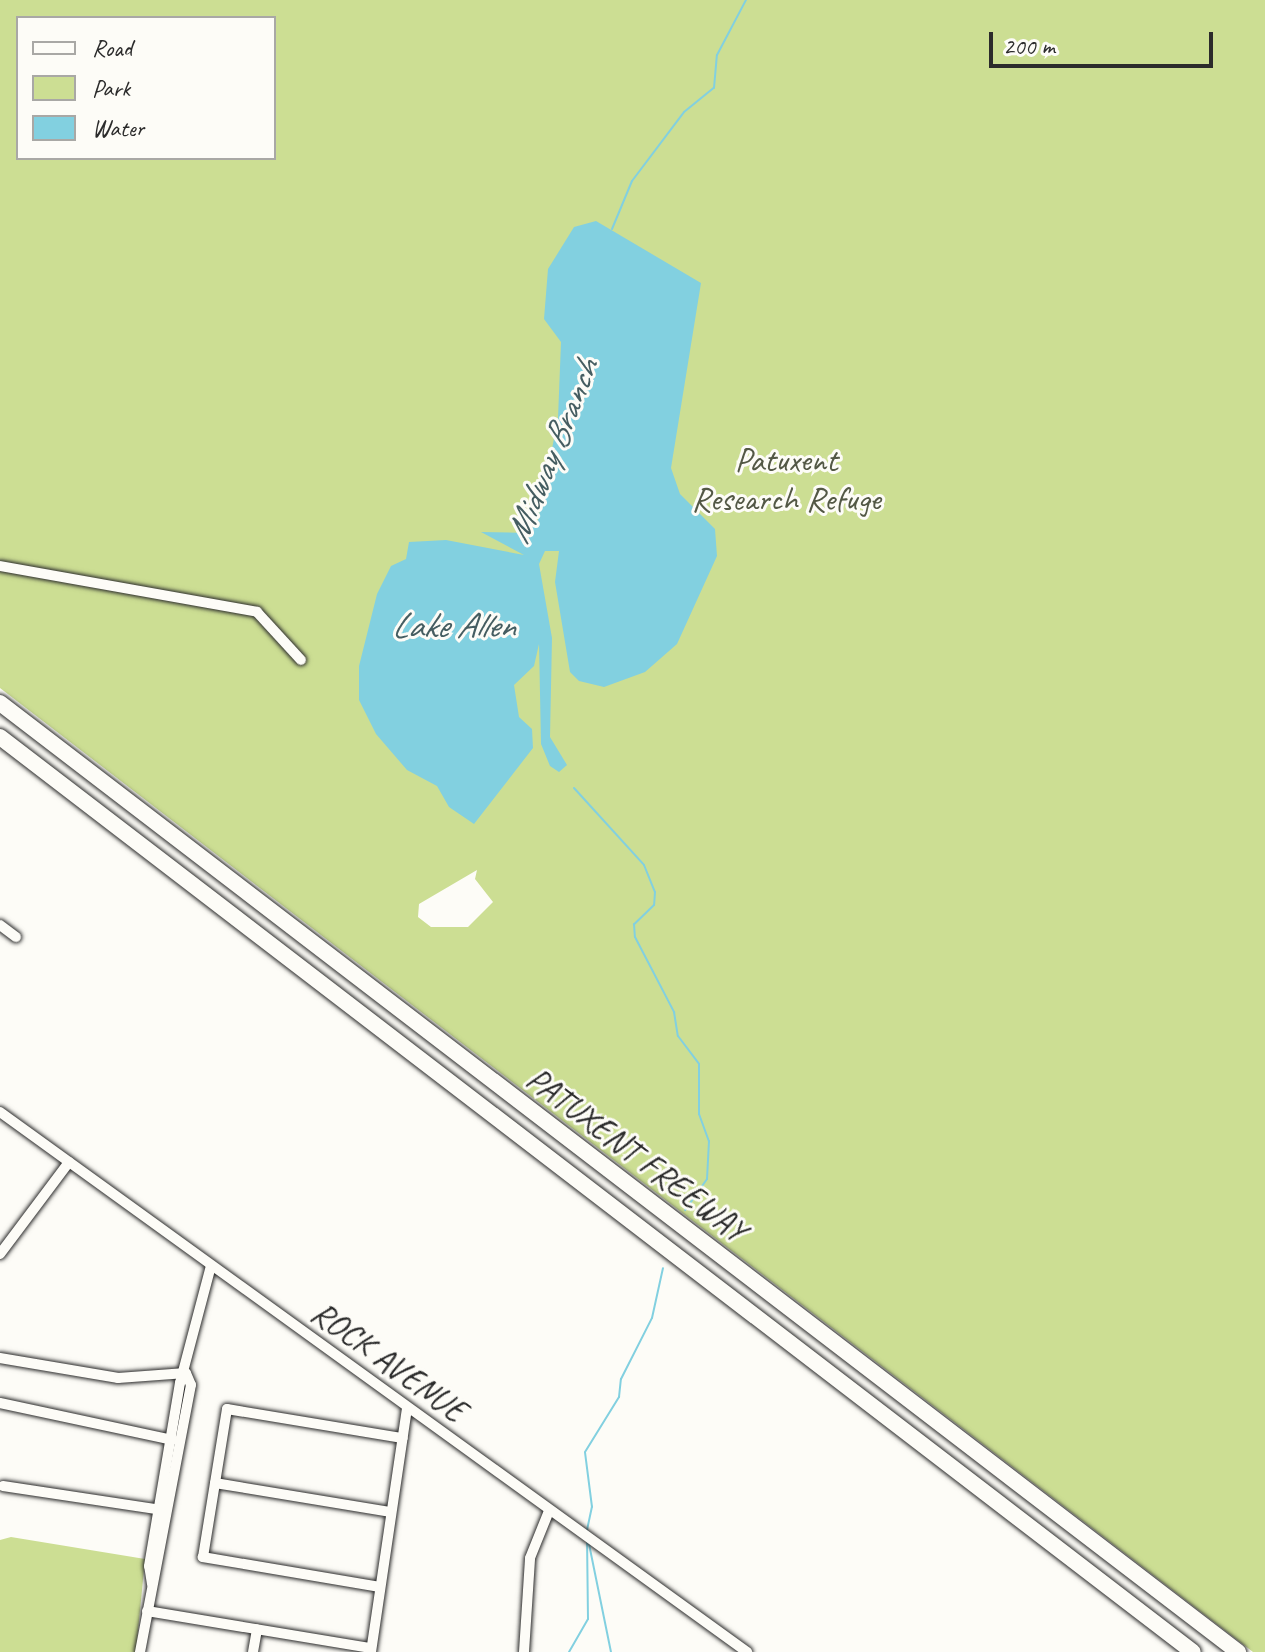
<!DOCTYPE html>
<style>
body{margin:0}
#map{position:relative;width:1265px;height:1652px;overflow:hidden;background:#fdfcf7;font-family:Caveat,sans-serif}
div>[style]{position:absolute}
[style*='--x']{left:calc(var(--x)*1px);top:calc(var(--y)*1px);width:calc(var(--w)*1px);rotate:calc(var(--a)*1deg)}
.green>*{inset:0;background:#ccde93}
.water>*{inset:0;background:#82d0e0}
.stream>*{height:2px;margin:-1px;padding:0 1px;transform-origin:1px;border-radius:1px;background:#82d0e0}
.roads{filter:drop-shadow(0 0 2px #2b2b2b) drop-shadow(0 0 2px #2b2b2b)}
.minor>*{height:10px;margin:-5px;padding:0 5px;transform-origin:5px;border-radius:5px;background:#fdfcf7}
.highway>*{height:16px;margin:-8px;padding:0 8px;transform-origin:8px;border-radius:8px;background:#fdfcf7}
span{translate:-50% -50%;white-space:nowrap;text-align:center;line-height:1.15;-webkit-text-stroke:6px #fdfcf7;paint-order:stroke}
.park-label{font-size:34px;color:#535845}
.street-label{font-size:34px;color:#2b2b2b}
.water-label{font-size:36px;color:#455d61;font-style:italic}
.legend{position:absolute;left:16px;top:16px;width:260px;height:144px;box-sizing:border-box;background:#fdfcf7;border:2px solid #a9a8a5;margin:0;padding:10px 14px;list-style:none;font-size:24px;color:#2b2b2b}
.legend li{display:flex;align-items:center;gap:16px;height:40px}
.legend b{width:40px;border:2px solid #a9a8a5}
.scale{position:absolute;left:989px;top:32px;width:224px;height:36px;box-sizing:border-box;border:4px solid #2b2b2b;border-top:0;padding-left:10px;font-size:24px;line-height:28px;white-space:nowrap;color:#2b2b2b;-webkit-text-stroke:6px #fdfcf7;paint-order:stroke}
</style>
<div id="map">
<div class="green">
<i style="clip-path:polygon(evenodd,0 0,1265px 0,1265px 1652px,1253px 1652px,0 688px,0 0,18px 18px,274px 18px,274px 158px,18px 158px,18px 18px,0 0,477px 870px,475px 879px,493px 902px,468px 927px,431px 927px,418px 917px,419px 904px,477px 870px)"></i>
<i style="clip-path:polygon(11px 1537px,145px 1559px,136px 1652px,0 1652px,0 1540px)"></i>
</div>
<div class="water">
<i style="clip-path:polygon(596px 221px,701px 283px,671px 468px,680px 494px,715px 529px,717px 556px,677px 644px,645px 672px,604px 687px,579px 681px,570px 672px,555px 582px,559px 551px,545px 551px,539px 564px,552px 638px,550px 737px,567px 765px,559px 772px,550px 766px,541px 744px,539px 644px,534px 666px,514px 685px,519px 717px,532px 729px,533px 748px,474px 824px,449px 807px,437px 786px,407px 770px,376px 734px,359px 700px,359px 666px,377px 594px,391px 566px,406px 559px,409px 542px,446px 540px,524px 555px,481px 532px,528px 533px,538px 520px,558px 418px,561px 342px,544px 319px,548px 269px,574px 227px)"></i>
</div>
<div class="stream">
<i style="--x:612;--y:229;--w:52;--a:-67.4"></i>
<i style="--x:632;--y:181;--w:86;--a:-53"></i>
<i style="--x:684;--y:112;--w:38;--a:-39"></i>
<i style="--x:714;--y:88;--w:33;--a:-85"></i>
<i style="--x:717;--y:55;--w:62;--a:-62.2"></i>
<i style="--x:574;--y:788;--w:104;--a:47.7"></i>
<i style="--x:644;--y:865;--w:29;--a:68"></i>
<i style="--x:655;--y:892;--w:13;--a:94"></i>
<i style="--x:654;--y:905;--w:28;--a:136"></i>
<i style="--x:634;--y:924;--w:13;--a:86"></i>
<i style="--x:635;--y:937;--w:85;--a:62.5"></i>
<i style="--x:674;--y:1012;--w:24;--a:81"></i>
<i style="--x:678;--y:1036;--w:35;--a:53"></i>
<i style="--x:699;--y:1064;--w:50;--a:90"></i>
<i style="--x:699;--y:1114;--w:29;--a:70"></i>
<i style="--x:709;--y:1141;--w:38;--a:93"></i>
<i style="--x:707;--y:1179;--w:38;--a:125"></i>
<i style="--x:587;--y:1530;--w:24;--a:-78"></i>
<i style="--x:592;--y:1507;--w:55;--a:-97.3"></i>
<i style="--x:585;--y:1452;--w:65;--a:-58.3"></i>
<i style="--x:619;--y:1397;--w:18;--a:-84"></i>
<i style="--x:621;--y:1379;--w:68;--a:-63.1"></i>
<i style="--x:652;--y:1318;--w:51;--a:-77.6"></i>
<i style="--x:589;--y:1544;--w:110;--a:78.5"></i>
<i style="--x:569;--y:1652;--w:38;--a:-60"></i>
<i style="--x:588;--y:1619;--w:79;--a:-90.7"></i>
</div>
<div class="roads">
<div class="minor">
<i style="--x:0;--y:566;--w:261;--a:10.1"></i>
<i style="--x:257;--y:612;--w:65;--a:47.5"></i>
<i style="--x:0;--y:925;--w:20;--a:37"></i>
<i style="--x:0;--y:1112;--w:922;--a:35.86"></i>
<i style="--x:0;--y:1254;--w:115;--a:-53.1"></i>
<i style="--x:0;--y:1358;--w:120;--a:9.6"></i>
<i style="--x:118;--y:1378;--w:68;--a:-4.2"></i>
<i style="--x:0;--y:1403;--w:176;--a:12.1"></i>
<i style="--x:215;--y:1483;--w:177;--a:9.4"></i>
<i style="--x:3;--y:1486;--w:160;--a:8.6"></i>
<i style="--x:152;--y:1584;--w:18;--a:-99"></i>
<i style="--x:149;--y:1566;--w:186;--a:-80.4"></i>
<i style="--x:180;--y:1383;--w:121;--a:-75.2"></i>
<i style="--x:380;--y:1587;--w:180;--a:-170.4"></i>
<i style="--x:203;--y:1557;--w:150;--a:-80.8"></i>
<i style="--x:227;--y:1409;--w:178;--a:9.4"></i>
<i style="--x:147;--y:1611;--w:227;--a:9.4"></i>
<i style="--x:140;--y:1652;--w:272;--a:-79.2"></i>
<i style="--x:191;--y:1385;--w:13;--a:-113"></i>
<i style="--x:253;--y:1652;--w:23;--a:-80"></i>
<i style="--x:371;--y:1652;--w:246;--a:-81.6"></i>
<i style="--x:524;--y:1652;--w:94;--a:-86.3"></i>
<i style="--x:530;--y:1558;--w:51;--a:-68"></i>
</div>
<div class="highway">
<i style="--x:0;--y:703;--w:1560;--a:37.47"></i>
<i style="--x:0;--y:737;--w:1503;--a:37.49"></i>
</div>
</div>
<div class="park-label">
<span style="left:786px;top:479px">Patuxent<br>Research Refuge</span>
</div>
<div class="street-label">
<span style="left:637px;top:1154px;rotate:37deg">PATUXENT FREEWAY</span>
<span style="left:389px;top:1361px;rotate:36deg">ROCK AVENUE</span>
</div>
<div class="water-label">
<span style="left:552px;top:451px;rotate:-68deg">Midway Branch</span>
<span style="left:453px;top:626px">Lake Allen</span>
</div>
<ul class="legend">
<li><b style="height:10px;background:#fdfcf7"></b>Road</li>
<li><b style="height:22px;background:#ccde93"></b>Park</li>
<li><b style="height:22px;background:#82d0e0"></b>Water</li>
</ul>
<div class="scale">200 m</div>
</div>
